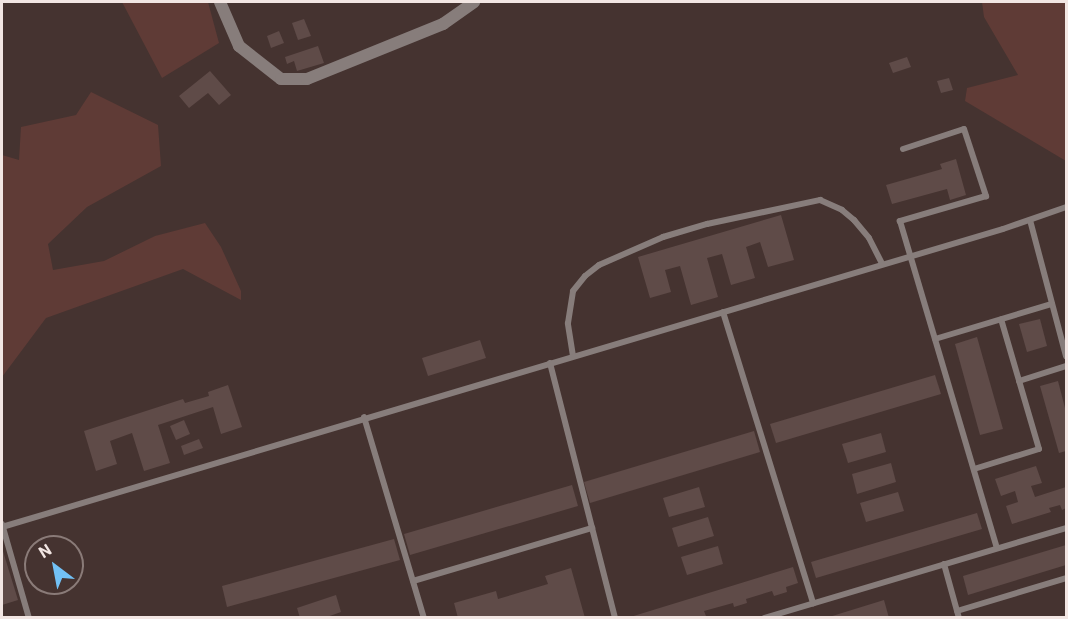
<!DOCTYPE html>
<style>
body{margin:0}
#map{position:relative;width:1068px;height:619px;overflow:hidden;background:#453330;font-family:Roboto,sans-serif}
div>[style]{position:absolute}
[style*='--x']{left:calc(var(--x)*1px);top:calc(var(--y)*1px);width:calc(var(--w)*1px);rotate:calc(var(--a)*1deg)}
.green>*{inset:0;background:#5f3b36}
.building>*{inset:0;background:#5f4b48}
.lane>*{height:6px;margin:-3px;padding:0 3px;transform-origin:3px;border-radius:3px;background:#877d7b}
.street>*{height:12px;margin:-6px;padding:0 6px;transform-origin:6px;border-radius:6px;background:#877d7b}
span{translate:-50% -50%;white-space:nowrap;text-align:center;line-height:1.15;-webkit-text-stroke:5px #453330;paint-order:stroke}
.frame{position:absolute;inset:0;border:3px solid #f2e6e3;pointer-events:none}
.north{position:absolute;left:24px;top:535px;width:60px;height:60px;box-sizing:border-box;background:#453330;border:2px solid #8a7b78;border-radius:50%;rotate:328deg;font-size:16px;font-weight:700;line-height:24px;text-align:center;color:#f2e6e3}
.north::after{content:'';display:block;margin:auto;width:21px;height:27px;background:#72c1f5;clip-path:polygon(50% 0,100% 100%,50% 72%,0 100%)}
</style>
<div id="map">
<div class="green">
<i style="clip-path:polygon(122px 2px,208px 2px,219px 43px,162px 78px)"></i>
<i style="clip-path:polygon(982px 2px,1066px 2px,1066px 161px,965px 101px,967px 88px,1018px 75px,984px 17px)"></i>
<i style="clip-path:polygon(91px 92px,158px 125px,161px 166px,87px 207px,48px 244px,53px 270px,104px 261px,155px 236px,205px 223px,221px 247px,241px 291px,241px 300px,183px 269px,46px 318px,2px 377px,2px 155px,19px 160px,21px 127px,76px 115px)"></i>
</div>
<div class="building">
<i style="clip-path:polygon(304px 19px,311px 36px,298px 40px,292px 23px)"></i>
<i style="clip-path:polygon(279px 31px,284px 43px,271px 48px,267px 36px)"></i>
<i style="clip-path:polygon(318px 46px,324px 63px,297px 71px,294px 61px,287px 64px,285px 57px)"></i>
<i style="clip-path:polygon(907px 57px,911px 67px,893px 73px,889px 63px)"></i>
<i style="clip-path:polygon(210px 71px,231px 95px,219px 105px,208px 93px,189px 108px,179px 96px)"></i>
<i style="clip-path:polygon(949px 78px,953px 90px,941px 93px,937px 81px)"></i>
<i style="clip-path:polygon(956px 159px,966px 195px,950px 200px,947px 189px,892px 204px,886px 185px,942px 169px,940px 164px)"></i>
<i style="clip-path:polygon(781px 215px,794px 260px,768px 267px,760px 242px,746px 247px,755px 278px,731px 285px,722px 254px,707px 258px,718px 297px,691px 305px,680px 266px,665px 270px,671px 292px,650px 298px,638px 257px)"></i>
<i style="clip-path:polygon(1040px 319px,1047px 346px,1027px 352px,1019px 324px)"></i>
<i style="clip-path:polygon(977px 337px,1003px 429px,980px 435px,955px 344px)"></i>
<i style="clip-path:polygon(480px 340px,486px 358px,428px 376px,422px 358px)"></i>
<i style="clip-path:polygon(935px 375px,941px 394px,776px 443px,770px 424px)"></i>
<i style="clip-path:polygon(1058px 381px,1066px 412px,1066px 451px,1059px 453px,1040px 386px)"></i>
<i style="clip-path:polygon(228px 385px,242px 427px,221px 434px,213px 407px,158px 425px,170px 463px,144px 471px,132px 433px,110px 441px,117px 464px,96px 471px,84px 431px,183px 399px,185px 403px,209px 396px,208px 392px)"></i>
<i style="clip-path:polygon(184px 420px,190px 434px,176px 440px,170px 426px)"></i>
<i style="clip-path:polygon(754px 431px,760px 452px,590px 503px,584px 482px)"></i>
<i style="clip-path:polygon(881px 433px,886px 452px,848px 463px,842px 444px)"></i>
<i style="clip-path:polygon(199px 439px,203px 448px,184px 455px,181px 446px)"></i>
<i style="clip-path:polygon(891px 463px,896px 482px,857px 494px,852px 474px)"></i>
<i style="clip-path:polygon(1036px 466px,1042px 483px,1031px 486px,1035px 497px,1066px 487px,1066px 508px,1062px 510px,1060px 505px,1049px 508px,1051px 512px,1012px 524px,1006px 506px,1018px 502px,1015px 491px,1001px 496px,995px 479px)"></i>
<i style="clip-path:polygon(572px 485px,578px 506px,410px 555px,404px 534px)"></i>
<i style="clip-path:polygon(699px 487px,705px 507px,669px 517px,663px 498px)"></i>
<i style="clip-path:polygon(898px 492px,904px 511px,866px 522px,860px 503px)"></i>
<i style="clip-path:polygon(977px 513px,982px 529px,816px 578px,811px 562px)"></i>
<i style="clip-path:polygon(708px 517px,714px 536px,678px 547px,672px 528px)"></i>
<i style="clip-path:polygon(394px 539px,400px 560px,227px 607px,222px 586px)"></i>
<i style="clip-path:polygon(1066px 545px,1066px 565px,968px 595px,963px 576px)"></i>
<i style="clip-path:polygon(718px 546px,723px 564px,687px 575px,681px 557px)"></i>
<i style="clip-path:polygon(2px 548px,18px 600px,2px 605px)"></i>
<i style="clip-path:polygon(793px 567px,798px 583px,786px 587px,787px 592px,774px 596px,772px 591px,746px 599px,747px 603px,734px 607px,733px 603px,704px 611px,706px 616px,627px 618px)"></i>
<i style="clip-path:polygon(571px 568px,585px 618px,458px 618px,454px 603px,496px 591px,498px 599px,548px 584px,545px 576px)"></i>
<i style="clip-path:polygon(336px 595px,341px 612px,324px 618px,300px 618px,297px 608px)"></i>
<i style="clip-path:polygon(884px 600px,889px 618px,829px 618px,829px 617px)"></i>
</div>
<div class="lane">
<i style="--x:903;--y:149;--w:64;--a:-18.2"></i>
<i style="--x:964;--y:129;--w:71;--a:71.8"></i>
<i style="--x:986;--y:196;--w:90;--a:163.8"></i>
<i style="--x:900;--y:221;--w:341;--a:73.5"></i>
<i style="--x:1030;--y:220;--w:141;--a:75.2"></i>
<i style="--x:723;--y:312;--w:305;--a:72.8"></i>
<i style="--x:935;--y:339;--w:122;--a:-16.7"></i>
<i style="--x:573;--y:356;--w:33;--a:-99"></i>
<i style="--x:568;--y:323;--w:32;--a:-81"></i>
<i style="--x:573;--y:291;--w:19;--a:-51"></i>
<i style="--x:585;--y:276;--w:18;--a:-38"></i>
<i style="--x:599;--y:265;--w:70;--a:-23.6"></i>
<i style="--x:663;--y:237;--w:46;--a:-16.5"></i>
<i style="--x:707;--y:224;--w:116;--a:-12"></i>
<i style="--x:820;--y:200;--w:24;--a:24"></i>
<i style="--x:842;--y:210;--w:16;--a:40"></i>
<i style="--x:854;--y:220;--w:23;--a:50"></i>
<i style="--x:869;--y:238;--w:29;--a:63"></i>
<i style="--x:550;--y:363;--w:263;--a:75.7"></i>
<i style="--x:1019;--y:381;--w:49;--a:-17.7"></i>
<i style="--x:364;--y:417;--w:210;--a:73.4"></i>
<i style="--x:974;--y:469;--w:68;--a:-17.1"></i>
<i style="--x:1039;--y:449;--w:135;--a:-106.3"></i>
<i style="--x:2;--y:524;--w:98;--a:74"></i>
<i style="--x:2;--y:527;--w:1044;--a:-16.58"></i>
<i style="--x:1003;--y:229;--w:67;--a:-19.2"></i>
<i style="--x:944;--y:564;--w:56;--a:74.5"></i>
<i style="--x:413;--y:581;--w:187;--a:-16.5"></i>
<i style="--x:957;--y:611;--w:114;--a:-16.8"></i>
<i style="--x:764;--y:618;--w:315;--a:-16.6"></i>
</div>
<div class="street">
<i style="--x:220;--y:2;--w:48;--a:66.6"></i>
<i style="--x:239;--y:46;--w:53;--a:38.2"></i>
<i style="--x:281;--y:79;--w:26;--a:0"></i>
<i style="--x:307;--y:79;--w:147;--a:-22"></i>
<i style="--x:443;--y:24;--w:38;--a:-35"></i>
</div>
<div class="frame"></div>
<div class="north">N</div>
</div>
